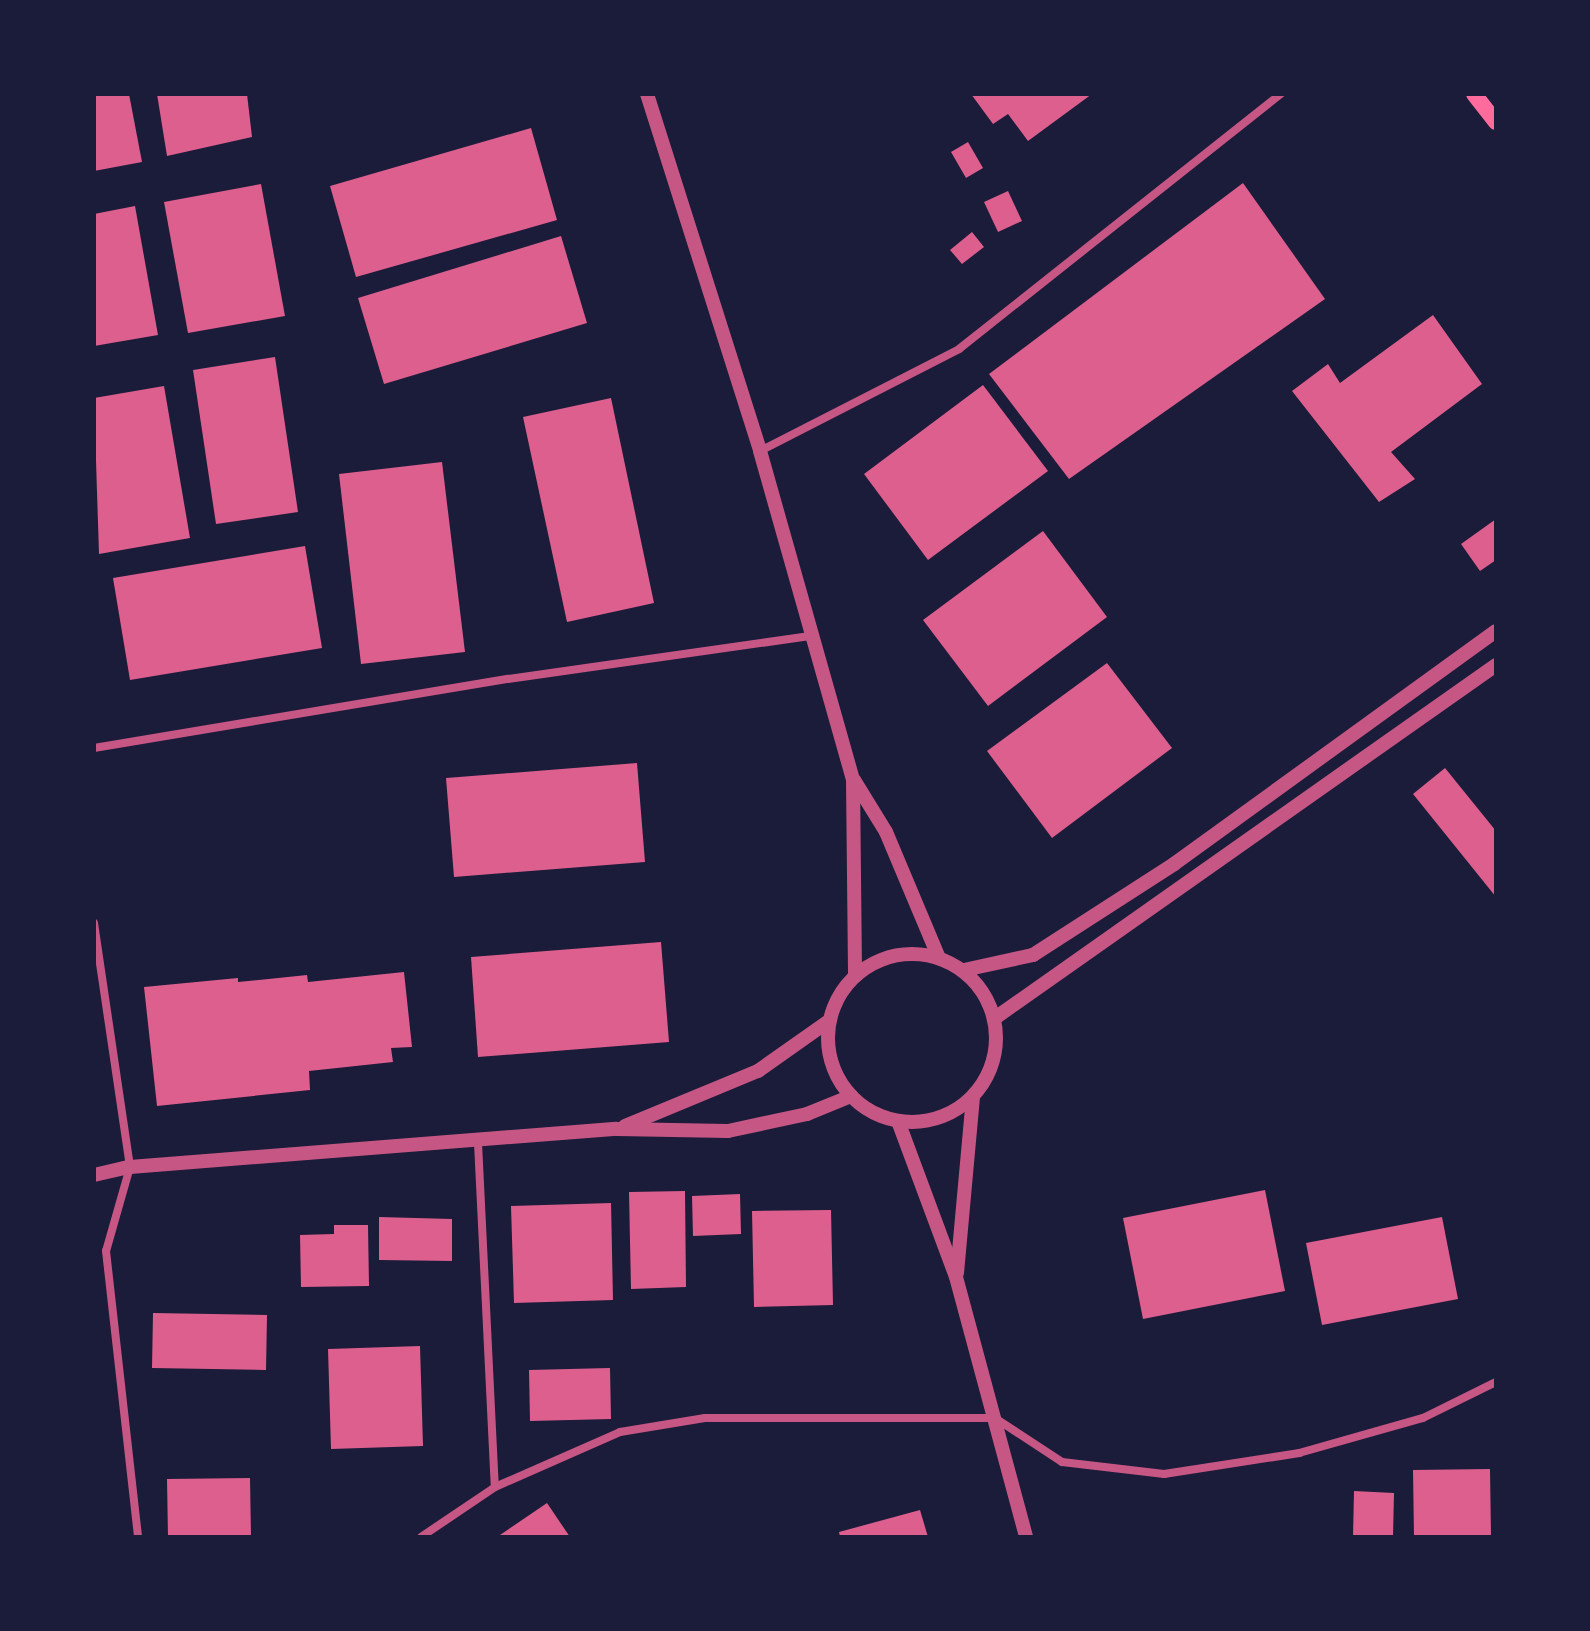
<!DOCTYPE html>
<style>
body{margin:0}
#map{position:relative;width:1590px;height:1631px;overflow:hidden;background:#1b1b3a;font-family:"Exo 2",sans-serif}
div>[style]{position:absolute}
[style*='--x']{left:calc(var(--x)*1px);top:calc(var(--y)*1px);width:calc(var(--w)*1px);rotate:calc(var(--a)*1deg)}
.building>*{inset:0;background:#dd5f8e}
.minor>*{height:8px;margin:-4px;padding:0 4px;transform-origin:4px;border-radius:4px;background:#c65784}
.tertiary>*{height:14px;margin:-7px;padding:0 7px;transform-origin:7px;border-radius:7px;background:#c65784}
.tertiary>.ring{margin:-7px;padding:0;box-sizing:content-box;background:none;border:14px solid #c65784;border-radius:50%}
.secondary>*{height:16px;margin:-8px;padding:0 8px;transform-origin:8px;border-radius:8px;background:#ff6b9d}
span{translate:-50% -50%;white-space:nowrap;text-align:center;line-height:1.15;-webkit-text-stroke:6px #1b1b3a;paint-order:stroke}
.frame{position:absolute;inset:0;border:96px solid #1b1b3a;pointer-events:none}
</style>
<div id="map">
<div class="building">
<i style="clip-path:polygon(94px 94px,129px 94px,142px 162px,94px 171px)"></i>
<i style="clip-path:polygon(157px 94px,247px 94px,252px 137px,167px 156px)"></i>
<i style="clip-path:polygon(971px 94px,1092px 94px,1028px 141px,1008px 114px,993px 124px)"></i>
<i style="clip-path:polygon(531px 128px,557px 220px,356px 277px,330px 186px)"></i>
<i style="clip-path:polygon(968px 142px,983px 168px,966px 178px,951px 152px)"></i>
<i style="clip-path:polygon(1243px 183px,1325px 299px,1069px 479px,989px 374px)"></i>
<i style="clip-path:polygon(261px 184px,285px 316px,188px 333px,164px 202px)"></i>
<i style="clip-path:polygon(1008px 191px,1022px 221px,998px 232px,984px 202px)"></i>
<i style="clip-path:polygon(135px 206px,158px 335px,94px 346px,94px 214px)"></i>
<i style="clip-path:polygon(972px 232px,984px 247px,962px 264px,950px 250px)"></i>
<i style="clip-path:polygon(561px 236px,587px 323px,384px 384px,358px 298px)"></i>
<i style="clip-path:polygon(1433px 315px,1482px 384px,1391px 452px,1415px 479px,1379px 502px,1292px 391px,1328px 364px,1340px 383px)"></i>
<i style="clip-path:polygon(275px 357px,298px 512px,216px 524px,193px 370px)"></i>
<i style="clip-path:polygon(983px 385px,1048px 471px,928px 560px,864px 474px)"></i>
<i style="clip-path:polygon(164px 386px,190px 538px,99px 554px,94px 398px)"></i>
<i style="clip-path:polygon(611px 398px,654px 603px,567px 622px,523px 417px)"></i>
<i style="clip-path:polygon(442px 462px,465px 652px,361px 664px,339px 474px)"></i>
<i style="clip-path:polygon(1496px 519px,1496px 560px,1480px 571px,1461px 544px)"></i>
<i style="clip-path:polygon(1043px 531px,1107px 617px,988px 706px,923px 620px)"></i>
<i style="clip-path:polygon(305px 546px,322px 648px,130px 680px,113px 578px)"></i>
<i style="clip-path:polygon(1107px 663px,1172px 748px,1052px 838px,987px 751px)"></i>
<i style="clip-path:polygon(637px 763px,645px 862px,454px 877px,446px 778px)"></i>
<i style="clip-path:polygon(1445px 768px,1496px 831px,1496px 897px,1413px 794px)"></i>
<i style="clip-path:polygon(661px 942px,669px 1042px,478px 1057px,471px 957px)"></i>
<i style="clip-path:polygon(404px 972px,412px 1047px,391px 1048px,393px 1062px,309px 1071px,310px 1090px,157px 1106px,144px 987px,238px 978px,238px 982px,307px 975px,308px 982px)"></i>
<i style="clip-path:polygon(1265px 1190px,1285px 1291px,1143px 1319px,1123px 1218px)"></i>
<i style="clip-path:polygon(685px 1191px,686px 1287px,631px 1289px,629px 1192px)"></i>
<i style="clip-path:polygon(740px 1194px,741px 1234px,693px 1236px,692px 1196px)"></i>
<i style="clip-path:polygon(611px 1203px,613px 1300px,514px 1303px,511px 1206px)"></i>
<i style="clip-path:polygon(831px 1210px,833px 1305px,754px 1307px,752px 1211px)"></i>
<i style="clip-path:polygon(379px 1217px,452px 1219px,452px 1261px,379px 1260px)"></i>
<i style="clip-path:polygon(1442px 1217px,1458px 1299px,1322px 1325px,1306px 1243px)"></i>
<i style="clip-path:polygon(334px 1225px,368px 1225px,369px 1286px,301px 1287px,300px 1235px,334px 1234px)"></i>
<i style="clip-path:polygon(153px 1313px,267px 1315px,266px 1370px,152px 1368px)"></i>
<i style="clip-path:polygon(420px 1346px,423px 1446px,331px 1449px,328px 1349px)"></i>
<i style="clip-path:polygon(610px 1368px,611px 1419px,530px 1421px,529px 1370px)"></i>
<i style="clip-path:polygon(1490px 1469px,1491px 1537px,1414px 1537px,1413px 1470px)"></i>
<i style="clip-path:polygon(250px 1478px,251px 1537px,168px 1537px,167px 1479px)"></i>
<i style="clip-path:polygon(1354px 1491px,1394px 1493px,1393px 1537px,1353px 1537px)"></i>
<i style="clip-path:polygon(547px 1503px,570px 1537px,497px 1537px)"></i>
<i style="clip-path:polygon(920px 1510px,928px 1537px,840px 1537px,839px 1532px)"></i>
</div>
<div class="minor">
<i style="--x:760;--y:451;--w:224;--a:-27.1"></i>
<i style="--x:959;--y:349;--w:411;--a:-38.4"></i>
<i style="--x:94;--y:748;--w:420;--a:-9.5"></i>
<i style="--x:508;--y:679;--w:305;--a:-8.1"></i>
<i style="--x:94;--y:923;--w:247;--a:81.6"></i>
<i style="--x:130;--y:1167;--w:87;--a:105.9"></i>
<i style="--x:106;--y:1251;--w:288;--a:83.6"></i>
<i style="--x:478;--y:1143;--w:344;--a:87.2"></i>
<i style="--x:421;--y:1537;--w:89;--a:-34"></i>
<i style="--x:495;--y:1487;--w:137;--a:-23.7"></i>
<i style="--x:620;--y:1432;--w:86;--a:-9.4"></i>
<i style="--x:705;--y:1418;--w:290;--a:0"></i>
<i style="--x:995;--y:1418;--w:80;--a:33.3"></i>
<i style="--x:1062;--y:1462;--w:103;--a:6.7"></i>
<i style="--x:1164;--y:1474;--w:137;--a:-8.8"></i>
<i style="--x:1299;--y:1453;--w:129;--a:-15.8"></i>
<i style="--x:1423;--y:1418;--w:81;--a:-26.3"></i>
</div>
<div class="tertiary">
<i style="--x:647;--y:94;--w:374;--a:72.4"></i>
<i style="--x:760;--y:451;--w:342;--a:74.2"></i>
<i style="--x:853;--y:780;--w:195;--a:89.4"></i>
<i style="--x:854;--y:780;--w:61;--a:58.4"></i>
<i style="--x:886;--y:832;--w:134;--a:67.2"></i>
<i class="ring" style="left:828px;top:954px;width:154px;height:154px"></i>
<i style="--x:964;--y:970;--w:71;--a:-12.3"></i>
<i style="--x:1033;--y:955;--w:168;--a:-32.8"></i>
<i style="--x:1174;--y:864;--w:397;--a:-35.9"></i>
<i style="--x:995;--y:1018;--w:613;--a:-35.17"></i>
<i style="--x:898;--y:1121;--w:166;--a:69.6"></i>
<i style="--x:956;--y:1277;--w:269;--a:74.9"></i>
<i style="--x:625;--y:1126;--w:144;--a:-22.5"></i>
<i style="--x:758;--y:1071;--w:87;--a:-35.2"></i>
<i style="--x:94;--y:1175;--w:37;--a:-13"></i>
<i style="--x:130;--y:1167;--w:488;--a:-4.5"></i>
<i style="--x:617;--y:1129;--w:111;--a:1"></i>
<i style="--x:728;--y:1131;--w:81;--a:-12.1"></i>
<i style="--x:807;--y:1114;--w:48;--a:-22.2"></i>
<i style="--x:957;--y:1273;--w:177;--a:-84.8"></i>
</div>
<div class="secondary">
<i style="--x:1474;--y:94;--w:36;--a:52"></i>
</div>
<div class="frame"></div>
</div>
